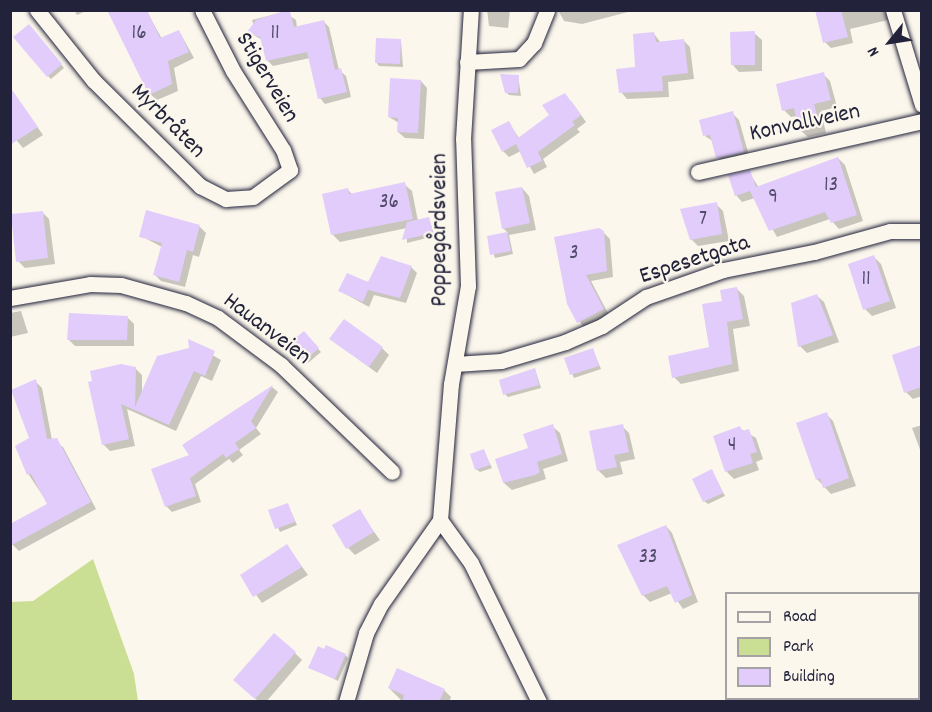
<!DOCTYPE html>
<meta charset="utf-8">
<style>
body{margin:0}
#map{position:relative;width:932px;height:712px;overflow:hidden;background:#fbf7ec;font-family:Dekko,sans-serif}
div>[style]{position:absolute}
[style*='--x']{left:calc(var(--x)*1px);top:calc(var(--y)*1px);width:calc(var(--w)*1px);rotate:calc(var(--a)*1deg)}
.green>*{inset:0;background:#cbdf94}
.shadow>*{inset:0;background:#0003}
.building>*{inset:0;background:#e2ccfc}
.roads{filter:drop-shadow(0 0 2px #22223b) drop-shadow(0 0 2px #22223b)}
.street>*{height:15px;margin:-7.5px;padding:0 7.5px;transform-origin:7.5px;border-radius:7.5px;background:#fbf7ec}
span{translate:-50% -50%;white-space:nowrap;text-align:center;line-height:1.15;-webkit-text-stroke:4.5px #fbf7ec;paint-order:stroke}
.number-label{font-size:21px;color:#524c6b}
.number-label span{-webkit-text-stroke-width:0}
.street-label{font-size:24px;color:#22223b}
.frame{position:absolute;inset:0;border:12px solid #22223b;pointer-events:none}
.legend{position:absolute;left:725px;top:592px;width:195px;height:108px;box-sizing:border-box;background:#fbf7ec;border:2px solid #a4a2a5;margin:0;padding:8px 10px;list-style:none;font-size:18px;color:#22223b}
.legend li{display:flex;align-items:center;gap:12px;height:30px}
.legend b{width:30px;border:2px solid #a4a2a5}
.north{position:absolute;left:860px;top:12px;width:60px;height:60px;-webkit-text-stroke:4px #fbf7ec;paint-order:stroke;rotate:240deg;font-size:16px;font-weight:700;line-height:24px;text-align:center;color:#22223b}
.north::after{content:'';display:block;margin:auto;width:21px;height:27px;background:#22223b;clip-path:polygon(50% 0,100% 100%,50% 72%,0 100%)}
</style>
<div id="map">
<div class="green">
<i style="clip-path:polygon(93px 559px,134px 674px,138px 701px,11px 701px,11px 602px,33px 601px)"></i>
</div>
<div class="shadow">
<i style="clip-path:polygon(74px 10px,88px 10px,77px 15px)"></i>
<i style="clip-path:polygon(487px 10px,510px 10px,508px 28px,489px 26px)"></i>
<i style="clip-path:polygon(558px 10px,628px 10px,628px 12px,582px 24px,564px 21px)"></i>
<i style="clip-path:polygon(817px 10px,886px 10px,888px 20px,850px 29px,853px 43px,831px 48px,825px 42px)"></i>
<i style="clip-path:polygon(147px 12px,162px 39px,179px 31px,194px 58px,174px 68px,178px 91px,157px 100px,150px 94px)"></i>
<i style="clip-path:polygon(284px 12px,296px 20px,297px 28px,324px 22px,329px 27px,339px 70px,346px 76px,351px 97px,325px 104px,320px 98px,310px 58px,273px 66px,267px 60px,262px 40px,249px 32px,254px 26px,252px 20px)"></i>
<i style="clip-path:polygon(32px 30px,64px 68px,51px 79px,48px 76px)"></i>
<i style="clip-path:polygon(754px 33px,762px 40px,762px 71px,739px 72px,732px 64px)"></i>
<i style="clip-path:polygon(654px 34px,661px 43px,684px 41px,690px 47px,694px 79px,668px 82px,669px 97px,627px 99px,621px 92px)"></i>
<i style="clip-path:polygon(401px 41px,403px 67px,379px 66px,376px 62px)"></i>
<i style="clip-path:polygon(823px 74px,830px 81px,837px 107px,821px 111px,826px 133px,808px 137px,800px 130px,797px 116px,791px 117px,784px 110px)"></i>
<i style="clip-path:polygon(518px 76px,521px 96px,509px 95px,506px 92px)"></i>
<i style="clip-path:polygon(421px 81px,427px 88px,424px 139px,405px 138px,398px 132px,399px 123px,389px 117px)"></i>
<i style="clip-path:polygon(16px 97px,43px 135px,23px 148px,10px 133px)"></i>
<i style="clip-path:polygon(571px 101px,586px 122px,577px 129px,580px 132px,543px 159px,547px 167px,534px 174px,521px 151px,509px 157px,503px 151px,509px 123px,519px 138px)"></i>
<i style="clip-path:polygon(732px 113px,739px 120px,750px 159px,725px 164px,718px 157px,714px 142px,705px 136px)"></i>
<i style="clip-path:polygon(838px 158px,845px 165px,863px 221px,839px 229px,830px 219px,777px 237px,755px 198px,742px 202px,736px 195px,749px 172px,759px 188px)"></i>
<i style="clip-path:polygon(404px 184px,412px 191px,418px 221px,429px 219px,435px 236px,407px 243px,407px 228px,340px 242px,333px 235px,348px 190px,353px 195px)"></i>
<i style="clip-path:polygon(522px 188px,529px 196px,536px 230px,509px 235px,513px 254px,495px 258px,488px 237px,508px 233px,503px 228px)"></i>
<i style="clip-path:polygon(716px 204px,723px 211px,729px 241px,698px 246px,691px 239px)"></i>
<i style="clip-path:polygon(42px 212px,49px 219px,55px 264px,25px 268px,18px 261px)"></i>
<i style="clip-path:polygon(147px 212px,200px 227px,206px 233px,199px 257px,193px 255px,185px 287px,161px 281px,155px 275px,162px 247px,141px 236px)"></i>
<i style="clip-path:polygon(603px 232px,610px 239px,613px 277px,591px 281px,609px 315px,584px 328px,568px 304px)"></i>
<i style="clip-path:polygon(874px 257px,881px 264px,896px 308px,872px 316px,865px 309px)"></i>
<i style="clip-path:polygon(411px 267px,417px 273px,406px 303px,374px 295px,369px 307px,340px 291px)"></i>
<i style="clip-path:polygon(737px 289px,744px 296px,750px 326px,733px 329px,739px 371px,681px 384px,674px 377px,711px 348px,723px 302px)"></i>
<i style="clip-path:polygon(816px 295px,824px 302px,839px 342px,807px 353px,800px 346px)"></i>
<i style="clip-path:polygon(21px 311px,28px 333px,10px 337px,10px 313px)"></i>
<i style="clip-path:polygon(127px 317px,134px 324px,134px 346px,75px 346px,68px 339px)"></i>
<i style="clip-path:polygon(303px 333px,321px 352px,308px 363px,291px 344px)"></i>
<i style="clip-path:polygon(331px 339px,382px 348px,389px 355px,377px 373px)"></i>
<i style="clip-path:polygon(190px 342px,221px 360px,212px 381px,201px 376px,176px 431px,127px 409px,135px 446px,110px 451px,103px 444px,135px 368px,142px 375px,142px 395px,191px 349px)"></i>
<i style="clip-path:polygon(593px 350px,601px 369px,574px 378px,566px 359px)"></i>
<i style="clip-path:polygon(916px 358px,922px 373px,922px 396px,913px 399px,906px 392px)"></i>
<i style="clip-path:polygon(535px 369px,541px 388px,508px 397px,505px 394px)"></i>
<i style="clip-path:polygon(35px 381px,42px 388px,52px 440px,63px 447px,96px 509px,19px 551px,12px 544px,49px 505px,29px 475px)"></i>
<i style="clip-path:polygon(272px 387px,278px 392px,256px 428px,261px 434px,239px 450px,243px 455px,233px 463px,229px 459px,195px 484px,201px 502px,172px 512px,166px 506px,191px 456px,184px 445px)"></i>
<i style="clip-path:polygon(826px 414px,833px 421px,856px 486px,831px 494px,817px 479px)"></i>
<i style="clip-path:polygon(922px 425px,922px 455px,912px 428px)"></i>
<i style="clip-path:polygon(552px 426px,560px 433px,568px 461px,543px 469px,546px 479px,512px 490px,504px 483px,497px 459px,530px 449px)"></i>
<i style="clip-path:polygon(622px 426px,629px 433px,635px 459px,620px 462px,623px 474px,606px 478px,599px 471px)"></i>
<i style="clip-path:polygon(739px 428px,756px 438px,763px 459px,756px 462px,759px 470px,734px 479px,727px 472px,715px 437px)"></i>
<i style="clip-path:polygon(484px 451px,492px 468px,480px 472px,476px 469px)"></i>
<i style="clip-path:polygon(712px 471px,725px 496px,708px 504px,704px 501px)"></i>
<i style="clip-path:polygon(288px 505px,297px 525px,280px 532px,270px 511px)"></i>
<i style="clip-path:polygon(359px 511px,380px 540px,355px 555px,348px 548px)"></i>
<i style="clip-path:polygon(666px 526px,672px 533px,698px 602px,683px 609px,672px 593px,650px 602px,643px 595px)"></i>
<i style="clip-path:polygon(287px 546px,308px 575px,262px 603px,242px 575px)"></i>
<i style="clip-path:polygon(295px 653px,302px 660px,266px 702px,259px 702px,242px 687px)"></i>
<i style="clip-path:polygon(345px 655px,348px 658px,338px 681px,310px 667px)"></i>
<i style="clip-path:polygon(389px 688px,444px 690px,451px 697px,449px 702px,403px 702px)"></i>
</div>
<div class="building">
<i style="clip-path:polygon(107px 10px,147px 10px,160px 38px,179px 30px,189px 52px,168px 61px,172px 84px,149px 95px)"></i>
<i style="clip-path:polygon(815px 10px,841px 10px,848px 37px,823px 43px)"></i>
<i style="clip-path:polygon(284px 11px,290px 12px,294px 27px,324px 20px,335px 70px,341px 68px,347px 92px,318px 99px,307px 52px,266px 61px,260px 37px,247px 32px,256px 20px)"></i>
<i style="clip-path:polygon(29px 24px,62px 64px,47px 77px,13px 37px)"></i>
<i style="clip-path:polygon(755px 31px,755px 65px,731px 65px,730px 32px)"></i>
<i style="clip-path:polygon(654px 32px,656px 42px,684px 39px,688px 73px,662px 76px,663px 91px,619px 93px,616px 69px,635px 67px,633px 34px)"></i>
<i style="clip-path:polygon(376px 38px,401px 39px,400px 64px,375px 63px)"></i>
<i style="clip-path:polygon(824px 72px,831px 100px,814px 104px,820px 126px,799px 131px,794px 108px,782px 111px,776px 84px)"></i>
<i style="clip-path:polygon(500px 74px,519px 75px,518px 93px,505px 93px)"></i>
<i style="clip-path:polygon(390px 78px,421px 80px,418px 133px,397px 132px,398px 118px,388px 117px)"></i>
<i style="clip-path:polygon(10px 87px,38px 127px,10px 145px)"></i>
<i style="clip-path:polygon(565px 93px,581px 115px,572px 122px,575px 125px,538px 152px,542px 161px,527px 168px,516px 144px,502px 152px,491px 130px,509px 121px,518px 138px,549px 115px,542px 105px)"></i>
<i style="clip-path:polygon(733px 111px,744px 152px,716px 158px,710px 135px,703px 136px,699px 120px)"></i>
<i style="clip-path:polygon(838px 157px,857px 215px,831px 223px,825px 212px,769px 231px,750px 191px,735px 196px,728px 175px,750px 170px,756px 187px)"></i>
<i style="clip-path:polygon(405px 182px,413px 219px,331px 235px,322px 194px,348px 188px,349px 194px)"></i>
<i style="clip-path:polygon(522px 187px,530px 223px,502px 229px,495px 192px)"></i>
<i style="clip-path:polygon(717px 202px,722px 234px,690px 240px,680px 209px)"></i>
<i style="clip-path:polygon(146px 210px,200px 225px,193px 252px,187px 250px,179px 282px,153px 275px,162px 243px,139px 237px)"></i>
<i style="clip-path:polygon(43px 211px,48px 258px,16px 262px,11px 214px)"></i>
<i style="clip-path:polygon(429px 217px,433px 233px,402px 240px,407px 222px)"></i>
<i style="clip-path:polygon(599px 228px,604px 231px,607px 271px,586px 275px,604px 309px,577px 323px,567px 304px,554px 237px)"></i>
<i style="clip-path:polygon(507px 232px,511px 251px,490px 255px,487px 236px)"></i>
<i style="clip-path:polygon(874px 255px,890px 301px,863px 310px,848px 264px)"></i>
<i style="clip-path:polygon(381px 256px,412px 266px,400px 298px,368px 290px,363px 302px,338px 291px,347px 273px,368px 282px)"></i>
<i style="clip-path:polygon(737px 287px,743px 319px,727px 322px,732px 364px,672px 378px,668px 356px,709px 347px,702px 304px,722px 301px,720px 290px)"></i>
<i style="clip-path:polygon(817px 294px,833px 335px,798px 347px,791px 303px)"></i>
<i style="clip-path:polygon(69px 313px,128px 316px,127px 340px,67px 340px)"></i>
<i style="clip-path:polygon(344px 319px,383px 347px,369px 367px,329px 339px)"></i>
<i style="clip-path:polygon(304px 331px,319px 348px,304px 361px,288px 344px)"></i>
<i style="clip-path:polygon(188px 339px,215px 351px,205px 376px,194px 371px,169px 425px,121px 404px,129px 439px,102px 445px,88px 382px,92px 381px,90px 371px,121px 364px,136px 367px,135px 407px,157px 356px,189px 348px)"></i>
<i style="clip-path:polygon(921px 345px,921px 387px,904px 393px,892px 355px)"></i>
<i style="clip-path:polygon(593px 348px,599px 366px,570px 375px,564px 358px)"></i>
<i style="clip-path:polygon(535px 368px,539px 385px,503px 395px,499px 380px)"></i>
<i style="clip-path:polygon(36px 379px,47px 439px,57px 438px,91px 502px,10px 546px,10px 524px,47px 504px,31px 474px,27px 475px,15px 446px,29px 438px,11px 390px)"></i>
<i style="clip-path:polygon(273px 385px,251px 421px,256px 428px,235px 443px,239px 449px,226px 458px,223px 454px,190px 478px,196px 496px,165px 507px,151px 469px,189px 455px,182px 445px)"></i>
<i style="clip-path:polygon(827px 412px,849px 478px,823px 488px,820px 478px,816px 480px,796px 423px)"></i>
<i style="clip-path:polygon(553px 424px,562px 454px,537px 462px,540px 472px,535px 475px,503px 483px,495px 459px,528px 448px,523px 434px)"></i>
<i style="clip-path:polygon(623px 424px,629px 452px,614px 455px,617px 467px,597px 471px,589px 431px)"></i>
<i style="clip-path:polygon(740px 426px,742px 431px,749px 429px,757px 452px,750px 454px,753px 463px,725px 472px,713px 436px)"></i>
<i style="clip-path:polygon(484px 449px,490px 465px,475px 470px,470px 454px)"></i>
<i style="clip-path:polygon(712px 469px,723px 493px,703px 502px,692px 479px)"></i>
<i style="clip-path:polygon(288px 503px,295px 522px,275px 529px,268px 510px)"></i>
<i style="clip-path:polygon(360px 509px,374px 532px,346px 549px,332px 525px)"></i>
<i style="clip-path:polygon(666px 525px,692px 595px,675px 603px,667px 586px,642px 596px,617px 545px)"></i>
<i style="clip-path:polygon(287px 544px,302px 567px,253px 597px,240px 575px)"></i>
<i style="clip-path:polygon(274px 633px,296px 652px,255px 699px,233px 680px)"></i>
<i style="clip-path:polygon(326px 645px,346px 654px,335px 679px,308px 668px,318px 646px,324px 649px)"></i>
<i style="clip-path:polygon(397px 668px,445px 689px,439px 702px,402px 702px,404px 695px,388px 688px)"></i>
</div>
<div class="roads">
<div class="street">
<i style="--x:37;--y:10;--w:90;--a:51.3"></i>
<i style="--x:93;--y:80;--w:151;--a:44.7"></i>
<i style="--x:200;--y:186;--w:29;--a:27"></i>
<i style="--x:226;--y:199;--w:27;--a:-4"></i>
<i style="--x:253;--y:197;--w:46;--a:-36.1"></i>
<i style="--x:290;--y:170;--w:21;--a:-109"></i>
<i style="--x:283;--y:150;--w:93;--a:-122.3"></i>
<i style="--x:233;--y:71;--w:68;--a:-116.9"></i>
<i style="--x:893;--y:10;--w:99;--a:73"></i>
<i style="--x:467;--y:62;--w:52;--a:-3.3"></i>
<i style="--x:519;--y:59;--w:22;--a:-47"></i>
<i style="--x:534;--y:43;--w:35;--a:-68"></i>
<i style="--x:698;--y:172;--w:230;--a:-12.8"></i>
<i style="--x:10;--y:298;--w:81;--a:-9.9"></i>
<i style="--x:90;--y:284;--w:31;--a:2"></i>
<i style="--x:121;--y:285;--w:67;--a:15.5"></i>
<i style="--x:186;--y:303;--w:35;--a:25"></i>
<i style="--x:218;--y:318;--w:79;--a:36.7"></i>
<i style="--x:281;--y:365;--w:154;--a:43.9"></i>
<i style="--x:455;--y:364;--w:46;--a:-3.7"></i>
<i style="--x:501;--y:361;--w:67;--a:-16.5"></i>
<i style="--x:565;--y:342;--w:40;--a:-23.4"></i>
<i style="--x:602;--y:326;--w:53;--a:-33.4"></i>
<i style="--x:646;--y:297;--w:82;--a:-19.3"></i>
<i style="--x:723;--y:270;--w:93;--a:-11.2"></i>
<i style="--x:814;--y:252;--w:79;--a:-15.4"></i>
<i style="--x:890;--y:231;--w:32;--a:0"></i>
<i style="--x:440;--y:520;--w:53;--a:54.2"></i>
<i style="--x:471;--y:563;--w:155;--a:63.9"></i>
<i style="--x:346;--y:702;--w:72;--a:-73.8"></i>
<i style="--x:366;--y:633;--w:33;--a:-63"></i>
<i style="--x:381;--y:604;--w:103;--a:-54.9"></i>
<i style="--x:440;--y:520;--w:136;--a:-85.4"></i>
<i style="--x:451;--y:384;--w:99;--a:-80.2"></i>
<i style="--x:468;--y:286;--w:147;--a:-91.9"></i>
<i style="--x:463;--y:139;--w:129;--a:-86.5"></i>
</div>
</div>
<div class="number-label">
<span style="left:139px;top:34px">16</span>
<span style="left:275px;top:34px">11</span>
<span style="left:831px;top:186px">13</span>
<span style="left:773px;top:198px">9</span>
<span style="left:389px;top:203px">36</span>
<span style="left:703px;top:220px">7</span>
<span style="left:574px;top:254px">3</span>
<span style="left:866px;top:280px">11</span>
<span style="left:732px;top:446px">4</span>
<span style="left:648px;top:558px">33</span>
</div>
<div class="street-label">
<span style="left:266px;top:78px;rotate:59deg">Stigerveien</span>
<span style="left:167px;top:122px;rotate:45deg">Myrbråten</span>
<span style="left:805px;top:124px;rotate:-12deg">Konvallveien</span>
<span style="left:441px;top:230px;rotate:-90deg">Poppegårdsveien</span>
<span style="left:695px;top:261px;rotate:-18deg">Espesetgata</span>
<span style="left:266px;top:330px;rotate:37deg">Hauanveien</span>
</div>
<div class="frame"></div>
<ul class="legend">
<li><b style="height:8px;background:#fbf7ec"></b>Road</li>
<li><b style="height:16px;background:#cbdf94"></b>Park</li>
<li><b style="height:16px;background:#e2ccfc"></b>Building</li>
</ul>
<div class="north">N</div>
</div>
